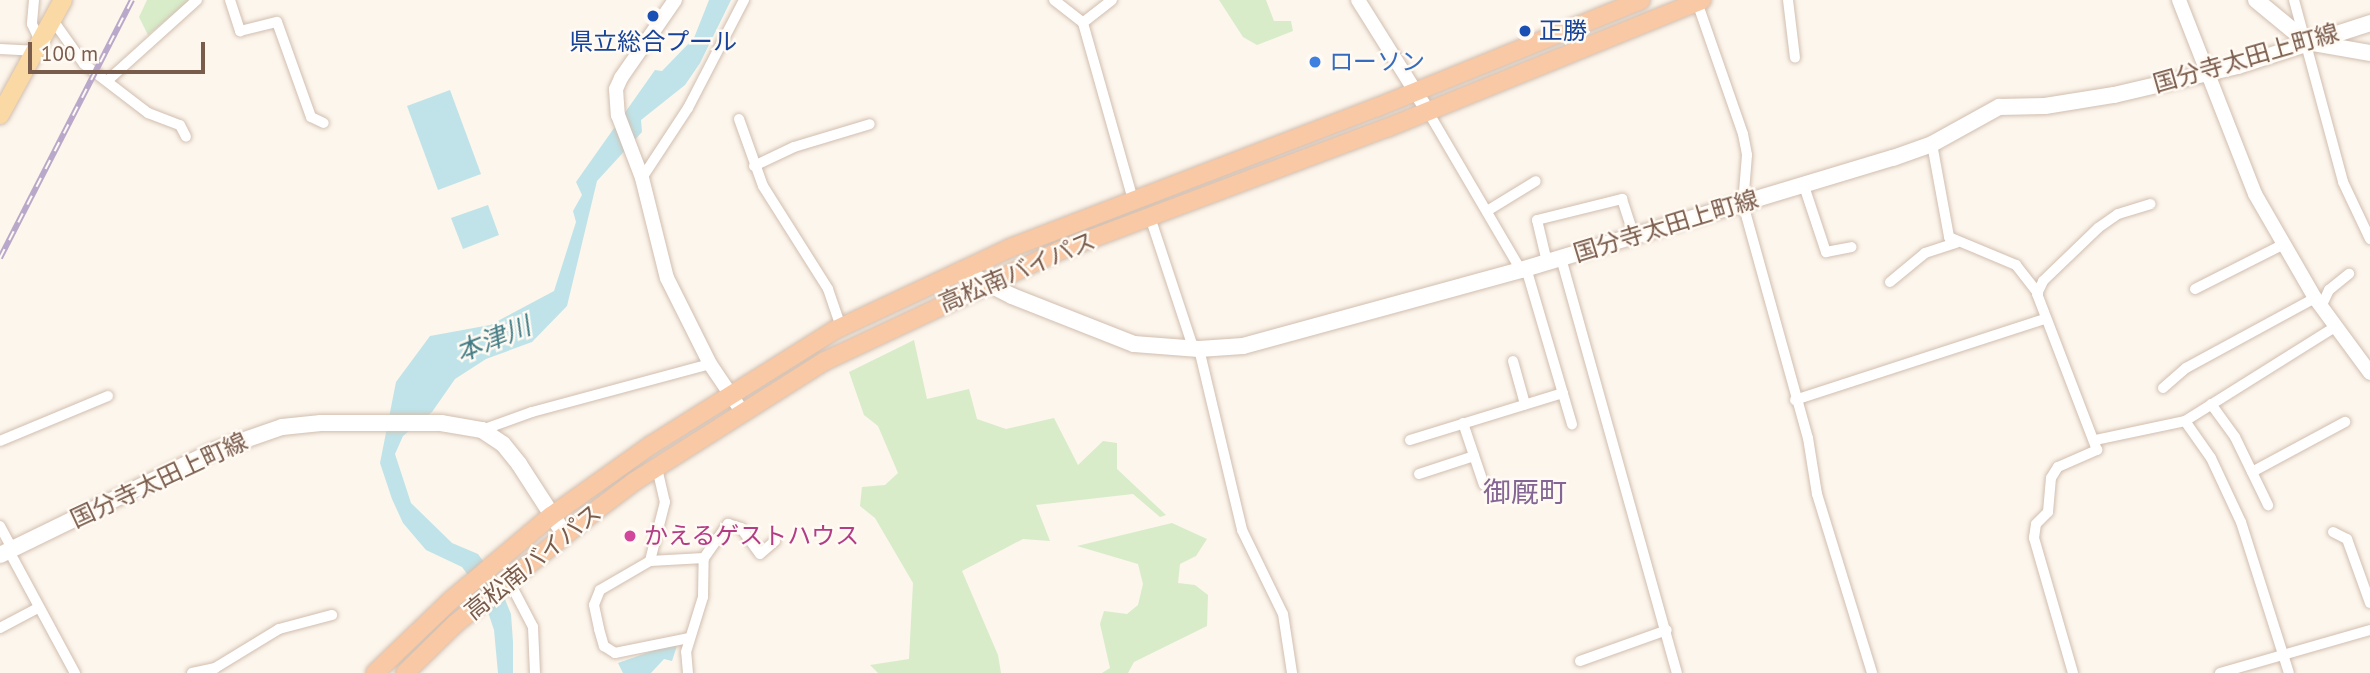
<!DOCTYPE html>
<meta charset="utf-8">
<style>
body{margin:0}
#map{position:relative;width:2370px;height:673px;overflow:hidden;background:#fdf6ec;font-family:"PT Sans","Noto Sans JP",sans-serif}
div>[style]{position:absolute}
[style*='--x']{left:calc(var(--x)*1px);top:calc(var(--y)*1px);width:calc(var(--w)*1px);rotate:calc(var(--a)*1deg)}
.green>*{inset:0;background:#d8ecc9}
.water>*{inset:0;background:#bfe3e8}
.roads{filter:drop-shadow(0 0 2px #d1beb0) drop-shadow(0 0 2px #d1beb0)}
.minor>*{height:10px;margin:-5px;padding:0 5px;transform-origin:5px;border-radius:5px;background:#fff}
.tertiary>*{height:14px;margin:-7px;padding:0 7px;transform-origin:7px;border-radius:7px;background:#fff}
.secondary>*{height:16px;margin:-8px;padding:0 8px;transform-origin:8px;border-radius:8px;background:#fff}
.primary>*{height:18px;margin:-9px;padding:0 9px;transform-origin:9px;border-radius:9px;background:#fbd9a5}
.trunk>*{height:18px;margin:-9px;padding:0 9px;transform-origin:9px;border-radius:9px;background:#f9c8a4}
.rail>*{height:6px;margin-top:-3px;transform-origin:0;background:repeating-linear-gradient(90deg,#fffaf3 0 10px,#b9a8c9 0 20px);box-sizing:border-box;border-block:2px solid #b9a8c9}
.dots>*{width:19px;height:19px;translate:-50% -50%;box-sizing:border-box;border:4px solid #fffaf3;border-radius:50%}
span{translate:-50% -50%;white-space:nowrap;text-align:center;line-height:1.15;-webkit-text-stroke:5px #fffaf3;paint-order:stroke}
.transit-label{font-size:24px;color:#164399}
.left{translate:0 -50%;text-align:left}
.street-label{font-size:24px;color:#7a5c4d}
.shop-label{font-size:24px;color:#366cbe}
.hotel-label{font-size:24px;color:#b23c85}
.water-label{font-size:26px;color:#437c86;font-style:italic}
.quarter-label{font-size:28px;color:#846695}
.scale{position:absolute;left:28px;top:42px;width:177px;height:32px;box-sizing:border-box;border:4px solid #7a5c4d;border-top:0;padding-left:9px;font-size:21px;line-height:24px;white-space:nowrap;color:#7a5c4d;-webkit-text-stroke:5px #fffaf3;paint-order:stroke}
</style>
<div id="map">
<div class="green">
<i style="clip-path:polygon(147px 0,190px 0,148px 35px,139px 17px)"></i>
<i style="clip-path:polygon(1219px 0,1266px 0,1274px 21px,1291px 21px,1293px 31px,1257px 45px,1243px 37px)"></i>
<i style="clip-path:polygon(914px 340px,927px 399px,969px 389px,977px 419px,1006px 429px,1054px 418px,1078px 465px,1103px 441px,1117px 443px,1117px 469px,1166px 515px,1160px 517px,1133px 494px,1036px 505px,1050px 541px,1023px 539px,962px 571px,998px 655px,1001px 673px,878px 673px,870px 665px,909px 659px,913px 583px,875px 518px,860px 506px,862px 487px,885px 485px,898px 473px,878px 426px,864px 415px,849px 372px)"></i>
<i style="clip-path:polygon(1172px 523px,1207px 539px,1196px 556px,1180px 564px,1178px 583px,1195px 585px,1208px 595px,1207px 626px,1134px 662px,1128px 673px,1102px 673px,1110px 668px,1100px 624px,1104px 611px,1127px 614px,1138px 605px,1143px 584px,1138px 564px,1077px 546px)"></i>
</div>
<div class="water">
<i style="clip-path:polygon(709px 0,731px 0,700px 63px,685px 85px,641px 120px,642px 132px,597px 181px,567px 306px,532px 342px,486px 359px,455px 379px,432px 412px,403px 436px,395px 454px,411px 503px,452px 543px,478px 554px,497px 580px,511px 614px,513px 642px,513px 673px,498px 673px,494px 630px,482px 594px,462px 567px,426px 550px,403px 523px,392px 499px,380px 463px,396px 382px,430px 336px,490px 325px,554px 291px,576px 222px,573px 211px,582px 195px,576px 182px,655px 70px,662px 71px,694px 38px)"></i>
<i style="clip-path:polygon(450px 90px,481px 174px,438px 190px,407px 106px)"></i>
<i style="clip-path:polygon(488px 205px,499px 235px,463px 249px,451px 218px)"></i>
<i style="clip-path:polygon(669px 645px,677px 646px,672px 661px,664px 659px,651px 673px,623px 673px,618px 663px)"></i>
</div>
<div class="roads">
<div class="minor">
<i style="--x:34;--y:0;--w:24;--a:95"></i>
<i style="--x:32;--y:24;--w:19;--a:65"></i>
<i style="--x:230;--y:0;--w:33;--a:72"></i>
<i style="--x:240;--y:31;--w:38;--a:-14"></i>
<i style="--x:277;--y:22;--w:101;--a:70.3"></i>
<i style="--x:311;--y:117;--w:14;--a:25"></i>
<i style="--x:1054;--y:0;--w:37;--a:38"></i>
<i style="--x:1112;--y:0;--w:37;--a:142"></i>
<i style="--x:1083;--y:23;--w:184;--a:74.2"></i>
<i style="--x:1788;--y:0;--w:58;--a:83.1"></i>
<i style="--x:2294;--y:0;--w:188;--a:74.9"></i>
<i style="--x:2343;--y:182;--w:63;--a:64.7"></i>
<i style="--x:1697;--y:2;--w:140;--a:70.8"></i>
<i style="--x:1743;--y:134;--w:21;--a:79"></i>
<i style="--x:1747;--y:155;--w:49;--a:94.7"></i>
<i style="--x:1743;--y:204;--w:243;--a:74.5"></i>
<i style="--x:1808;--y:438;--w:57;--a:80.9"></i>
<i style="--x:1817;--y:494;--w:187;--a:72.9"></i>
<i style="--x:52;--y:19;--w:55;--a:54.6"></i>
<i style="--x:84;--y:64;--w:81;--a:37.4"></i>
<i style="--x:148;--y:113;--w:34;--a:21"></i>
<i style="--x:180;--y:125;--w:13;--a:63"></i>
<i style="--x:0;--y:49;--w:34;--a:3"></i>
<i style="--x:107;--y:81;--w:121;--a:-42"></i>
<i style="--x:1427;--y:110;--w:186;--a:59.6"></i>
<i style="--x:739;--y:119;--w:71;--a:70.3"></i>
<i style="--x:763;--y:186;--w:122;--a:57.7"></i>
<i style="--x:828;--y:289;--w:40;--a:71.1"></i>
<i style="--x:1932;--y:144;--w:95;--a:79.6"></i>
<i style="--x:1949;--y:237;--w:73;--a:22.7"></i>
<i style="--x:2016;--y:265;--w:36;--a:52"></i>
<i style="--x:754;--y:166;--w:44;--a:-25.4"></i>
<i style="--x:794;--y:147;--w:79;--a:-16.8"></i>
<i style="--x:642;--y:178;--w:84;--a:-56.7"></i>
<i style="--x:688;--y:108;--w:122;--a:-62.6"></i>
<i style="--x:1803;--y:183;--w:73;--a:71.6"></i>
<i style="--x:1826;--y:252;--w:26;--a:-11"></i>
<i style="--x:1487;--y:211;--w:57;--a:-31.5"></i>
<i style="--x:1150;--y:217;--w:137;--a:71.7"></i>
<i style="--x:1561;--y:258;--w:431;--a:74.4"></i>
<i style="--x:1547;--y:262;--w:43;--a:-103.4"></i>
<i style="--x:1537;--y:220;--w:88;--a:-13.9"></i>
<i style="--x:1622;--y:199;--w:39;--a:72"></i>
<i style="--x:1526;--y:268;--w:163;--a:73.6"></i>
<i style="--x:1890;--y:282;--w:45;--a:-39.6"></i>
<i style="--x:1925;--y:253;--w:33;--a:-18"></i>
<i style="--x:2195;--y:289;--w:97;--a:-26.8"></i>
<i style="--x:2321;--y:307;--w:19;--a:-65"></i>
<i style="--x:2329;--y:290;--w:26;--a:-39"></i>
<i style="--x:1199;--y:349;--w:186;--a:76.6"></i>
<i style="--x:1242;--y:530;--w:93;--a:64"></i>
<i style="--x:1283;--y:614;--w:60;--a:81.3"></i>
<i style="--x:1513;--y:361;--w:45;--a:74.4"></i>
<i style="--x:2163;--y:388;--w:30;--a:-41"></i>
<i style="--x:2186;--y:368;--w:147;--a:-28.5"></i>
<i style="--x:1795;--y:400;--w:263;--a:-18"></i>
<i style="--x:2211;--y:404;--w:41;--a:54"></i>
<i style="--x:2235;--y:437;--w:76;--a:64.1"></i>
<i style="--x:2185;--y:421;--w:45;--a:54.9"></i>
<i style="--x:2211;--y:458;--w:71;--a:64.9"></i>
<i style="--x:2241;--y:522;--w:158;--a:72.4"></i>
<i style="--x:1463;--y:423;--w:65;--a:71.3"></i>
<i style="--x:482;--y:430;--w:53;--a:-19.8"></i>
<i style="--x:532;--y:412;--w:184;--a:-15.1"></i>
<i style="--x:1410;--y:440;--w:160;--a:-17.1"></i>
<i style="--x:2095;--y:440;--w:92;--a:-11.9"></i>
<i style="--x:2185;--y:421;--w:177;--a:-32.1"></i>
<i style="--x:0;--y:441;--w:117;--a:-22.6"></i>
<i style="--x:657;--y:468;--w:35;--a:77"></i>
<i style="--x:665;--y:502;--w:61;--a:104.3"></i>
<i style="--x:650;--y:561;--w:58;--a:149.9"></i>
<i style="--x:600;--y:590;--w:16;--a:112"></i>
<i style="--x:594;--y:605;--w:25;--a:78"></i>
<i style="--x:599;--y:629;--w:18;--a:74"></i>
<i style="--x:604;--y:646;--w:13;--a:32"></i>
<i style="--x:615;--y:653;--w:76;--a:-11.5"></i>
<i style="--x:2252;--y:472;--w:106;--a:-28.3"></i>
<i style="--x:1419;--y:474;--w:58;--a:-18.1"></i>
<i style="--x:0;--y:526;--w:26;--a:62"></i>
<i style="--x:2333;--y:532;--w:16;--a:27"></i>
<i style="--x:2347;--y:539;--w:68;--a:70.2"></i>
<i style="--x:9;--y:551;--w:139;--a:61.6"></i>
<i style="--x:650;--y:561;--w:54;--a:-3.2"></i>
<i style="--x:509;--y:581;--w:52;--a:62.4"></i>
<i style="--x:533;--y:627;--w:46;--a:87.5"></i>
<i style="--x:0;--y:628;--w:43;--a:-27.8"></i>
<i style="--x:1580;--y:661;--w:92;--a:-19.6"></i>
<i style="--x:192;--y:673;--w:24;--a:-12"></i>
<i style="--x:215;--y:668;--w:75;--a:-31.4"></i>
<i style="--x:279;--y:629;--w:55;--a:-14.8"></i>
<i style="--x:688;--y:673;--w:21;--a:-95"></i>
<i style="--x:686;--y:652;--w:58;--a:-72.8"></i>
<i style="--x:703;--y:597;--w:39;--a:-89"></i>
<i style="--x:704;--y:558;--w:42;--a:-54.8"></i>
<i style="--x:728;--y:524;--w:14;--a:17"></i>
<i style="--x:741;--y:528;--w:32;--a:54"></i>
<i style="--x:760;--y:554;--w:20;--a:-41"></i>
<i style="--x:2073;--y:673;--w:141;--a:-106.1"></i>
<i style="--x:2034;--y:538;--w:14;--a:-82"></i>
<i style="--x:2036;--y:524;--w:17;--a:-45"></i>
<i style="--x:2048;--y:512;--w:34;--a:-85"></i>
<i style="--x:2051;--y:478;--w:13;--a:-58"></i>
<i style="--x:2058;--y:467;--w:43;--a:-23.6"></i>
<i style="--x:2097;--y:450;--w:167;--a:-111"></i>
<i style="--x:2037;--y:294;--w:14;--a:-65"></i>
<i style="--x:2043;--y:281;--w:76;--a:-43.9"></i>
<i style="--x:2098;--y:228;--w:24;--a:-35"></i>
<i style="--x:2118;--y:214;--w:34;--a:-17"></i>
<i style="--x:2220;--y:673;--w:156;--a:-16"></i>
</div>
<div class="tertiary">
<i style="--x:675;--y:0;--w:95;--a:124.7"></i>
<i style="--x:621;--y:78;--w:12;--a:114"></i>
<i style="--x:616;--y:89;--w:26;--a:86"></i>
<i style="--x:618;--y:115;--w:67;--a:69.1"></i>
<i style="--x:642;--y:178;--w:103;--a:76"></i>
<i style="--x:667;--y:278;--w:96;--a:63.4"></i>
<i style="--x:710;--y:364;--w:59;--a:56"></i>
<i style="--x:1358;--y:0;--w:130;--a:57.9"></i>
<i style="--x:2179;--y:0;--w:208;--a:68.6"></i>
<i style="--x:2255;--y:194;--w:120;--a:60"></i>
<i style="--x:2315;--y:298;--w:93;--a:53.7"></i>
</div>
<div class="secondary">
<i style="--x:2256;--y:0;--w:66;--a:39.5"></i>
<i style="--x:2307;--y:42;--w:64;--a:9.9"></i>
<i style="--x:961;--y:270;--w:57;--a:27"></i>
<i style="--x:1012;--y:296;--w:131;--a:21.5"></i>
<i style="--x:1134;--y:344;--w:65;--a:4.4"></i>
<i style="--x:1199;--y:349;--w:44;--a:-3.9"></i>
<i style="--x:1243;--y:346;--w:288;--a:-15.3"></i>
<i style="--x:1521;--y:270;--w:388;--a:-16.8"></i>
<i style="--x:1893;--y:158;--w:41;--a:-19.7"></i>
<i style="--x:1932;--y:144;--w:77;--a:-28.9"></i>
<i style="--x:1999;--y:107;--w:46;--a:-1.2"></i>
<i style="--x:2045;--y:106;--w:70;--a:-9.1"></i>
<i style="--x:2114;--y:95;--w:127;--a:-13.2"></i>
<i style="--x:2238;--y:66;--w:139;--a:-18"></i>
<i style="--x:0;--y:555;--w:237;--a:-26"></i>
<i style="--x:213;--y:451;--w:73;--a:-19.2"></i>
<i style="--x:282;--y:427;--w:39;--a:-6"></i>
<i style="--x:321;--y:423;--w:120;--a:0"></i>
<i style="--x:441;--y:423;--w:42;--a:9.7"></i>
<i style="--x:482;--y:430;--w:25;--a:34"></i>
<i style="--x:503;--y:444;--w:26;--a:51"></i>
<i style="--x:519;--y:464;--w:85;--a:57.1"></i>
</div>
<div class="primary">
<i style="--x:0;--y:115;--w:131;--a:-61.3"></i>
</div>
<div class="trunk">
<i style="--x:375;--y:673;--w:104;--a:-43.8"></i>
<i style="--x:450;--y:601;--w:132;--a:-40.1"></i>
<i style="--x:551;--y:516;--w:123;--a:-35.4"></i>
<i style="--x:651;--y:445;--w:217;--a:-32"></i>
<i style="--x:835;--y:330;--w:193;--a:-25.1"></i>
<i style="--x:1010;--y:248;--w:394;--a:-21"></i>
<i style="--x:1378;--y:107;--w:284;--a:-22.1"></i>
<i style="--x:405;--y:673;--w:70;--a:-44.4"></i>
<i style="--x:455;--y:624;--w:169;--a:-39"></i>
<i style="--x:586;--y:518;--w:61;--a:-37.1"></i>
<i style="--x:635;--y:481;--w:225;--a:-32.3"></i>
<i style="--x:825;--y:361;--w:259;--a:-25.2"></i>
<i style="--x:1059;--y:251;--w:350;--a:-20.6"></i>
<i style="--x:1387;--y:128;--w:340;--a:-22.1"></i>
</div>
</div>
<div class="rail">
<i style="--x:0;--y:258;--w:290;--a:-62.9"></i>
</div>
<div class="dots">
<i style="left:653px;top:16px;background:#1a4fb4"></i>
<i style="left:1525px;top:31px;background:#1a4fb4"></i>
<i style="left:1315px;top:62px;background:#3f7fe0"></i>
<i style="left:630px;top:536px;background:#d1479c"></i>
</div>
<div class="transit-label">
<span class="left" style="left:1539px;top:31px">正勝</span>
<span style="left:653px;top:42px">県立総合プール</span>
</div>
<div class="street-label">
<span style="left:2246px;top:58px;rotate:-16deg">国分寺太田上町線</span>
<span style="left:1666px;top:226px;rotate:-17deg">国分寺太田上町線</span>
<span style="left:1017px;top:272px;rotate:-23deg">高松南バイパス</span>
<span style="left:159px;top:480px;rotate:-25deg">国分寺太田上町線</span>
<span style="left:533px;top:562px;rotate:-39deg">高松南バイパス</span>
</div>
<div class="shop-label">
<span class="left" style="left:1329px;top:62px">ローソン</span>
</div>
<div class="hotel-label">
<span class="left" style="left:644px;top:536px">かえるゲストハウス</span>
</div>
<div class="water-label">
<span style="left:493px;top:339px;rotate:-22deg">本津川</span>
</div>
<div class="quarter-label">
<span style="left:1525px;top:492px">御厩町</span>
</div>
<div class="scale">100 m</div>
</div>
